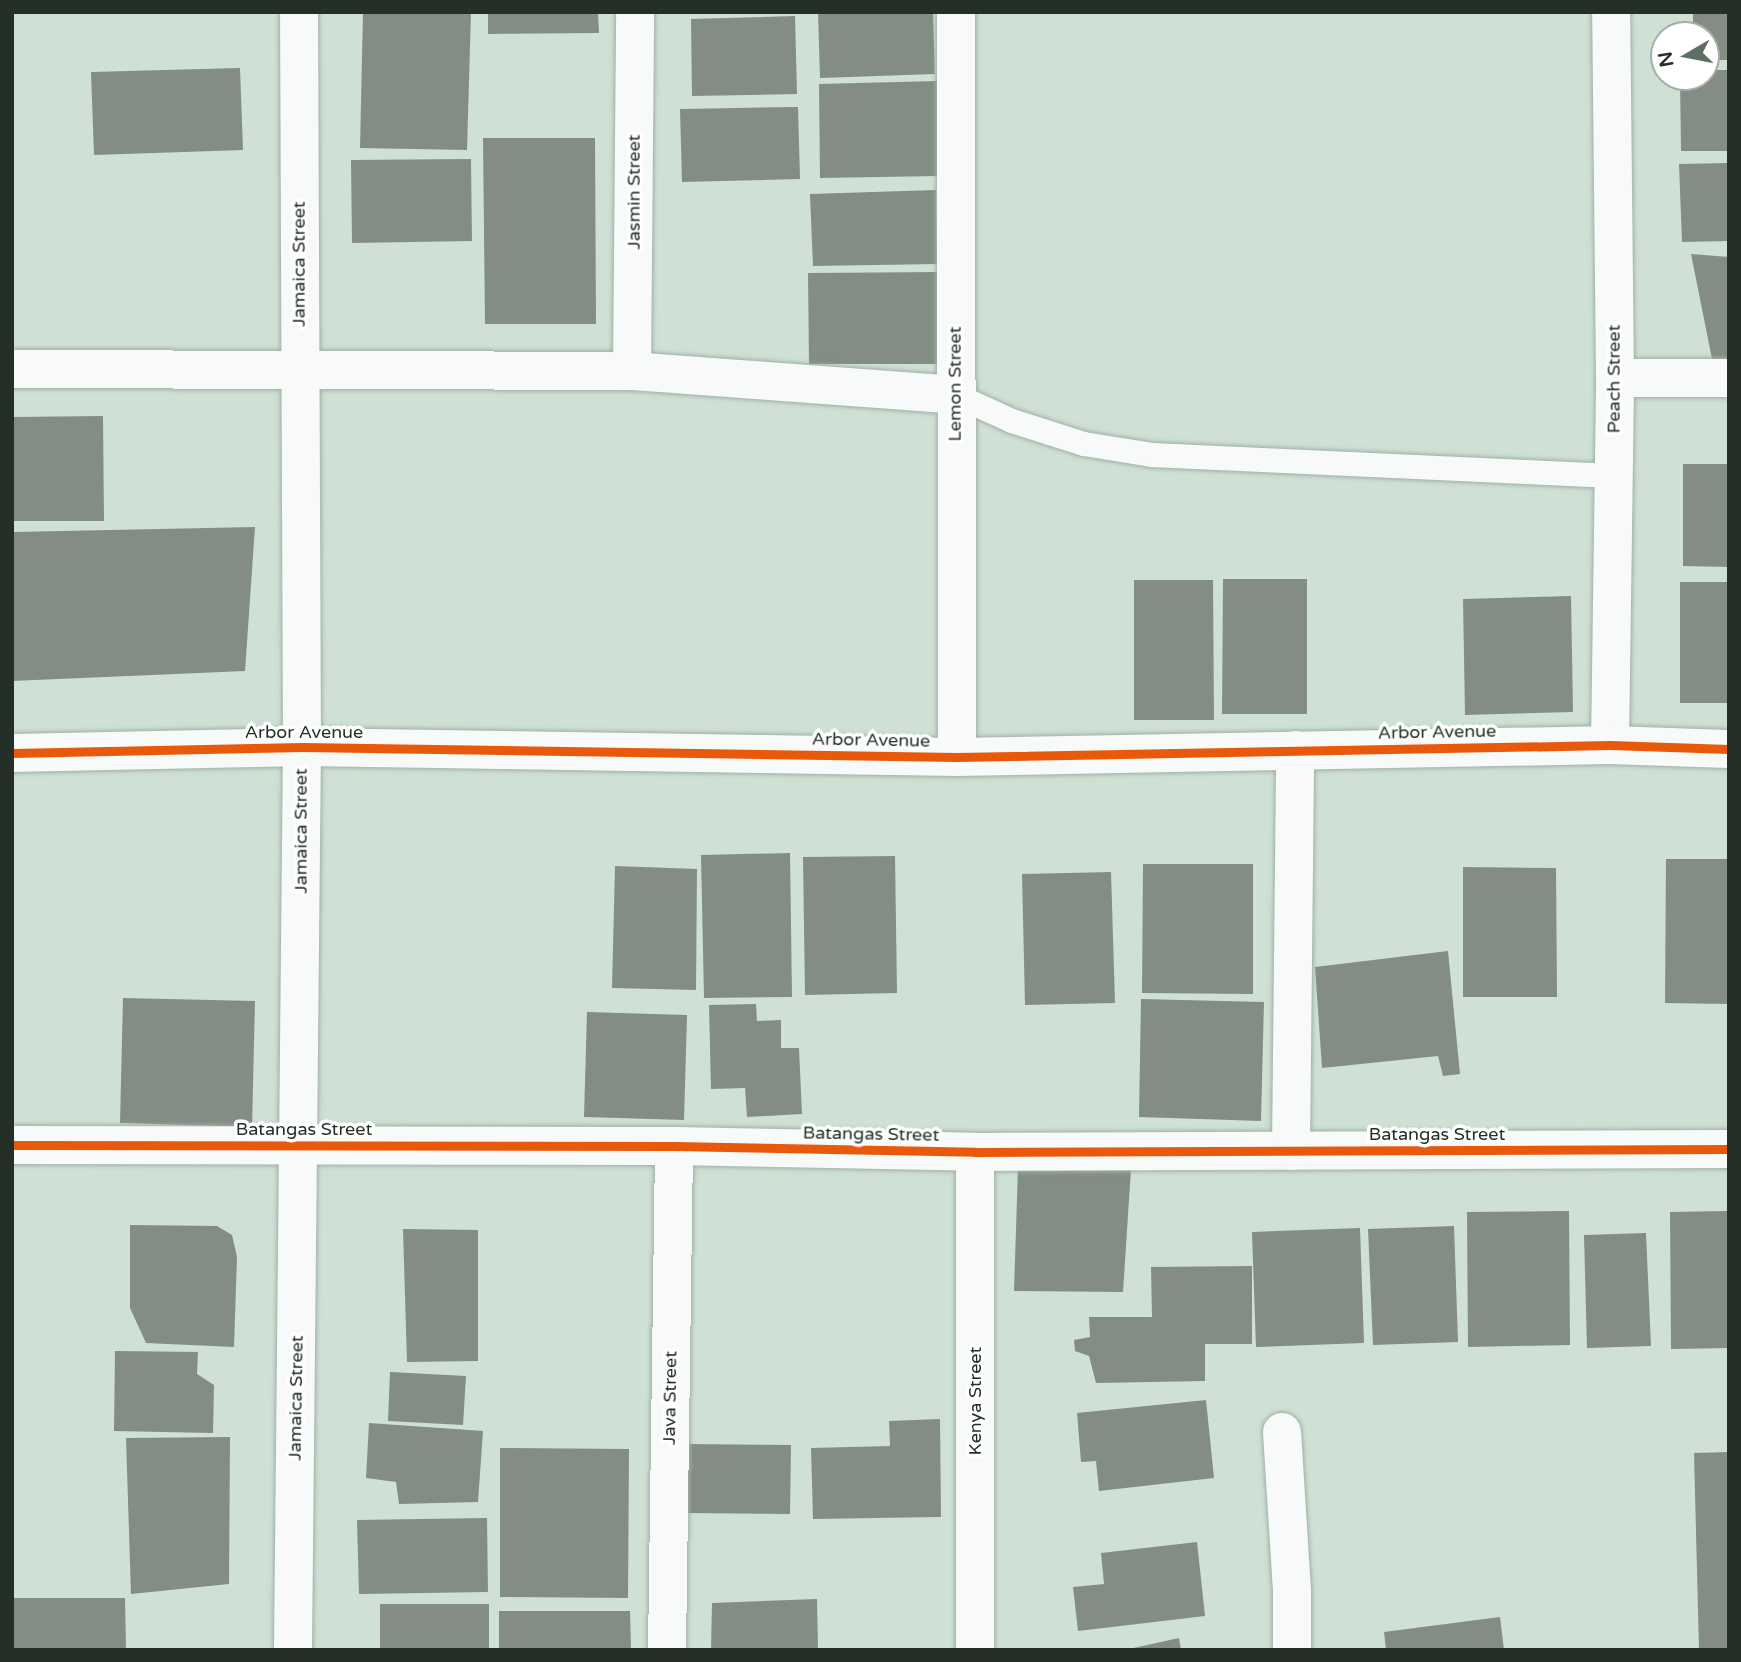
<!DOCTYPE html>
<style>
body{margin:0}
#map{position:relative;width:1741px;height:1662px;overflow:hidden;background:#cfe1d5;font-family:"Varela Round",sans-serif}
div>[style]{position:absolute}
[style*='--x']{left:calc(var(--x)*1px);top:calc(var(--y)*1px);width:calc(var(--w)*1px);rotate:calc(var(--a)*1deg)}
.building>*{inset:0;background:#838d84}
.roads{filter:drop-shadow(0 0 2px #a1b0a6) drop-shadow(0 0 2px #a1b0a6)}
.lane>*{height:24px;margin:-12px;padding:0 12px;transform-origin:12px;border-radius:12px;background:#f8faf9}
.street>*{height:38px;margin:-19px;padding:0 19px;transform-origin:19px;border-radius:19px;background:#f8faf9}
.cycleway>*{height:9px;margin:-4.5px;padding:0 4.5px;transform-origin:4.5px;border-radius:4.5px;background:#e8590c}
span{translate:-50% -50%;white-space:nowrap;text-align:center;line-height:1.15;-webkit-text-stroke:7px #fff;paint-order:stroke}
.street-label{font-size:18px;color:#232f27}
.frame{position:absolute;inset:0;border:14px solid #232f27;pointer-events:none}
.north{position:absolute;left:1650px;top:21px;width:70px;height:70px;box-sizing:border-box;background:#fff;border:2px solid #a7aca9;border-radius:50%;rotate:260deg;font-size:19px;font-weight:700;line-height:28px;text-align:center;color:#232f27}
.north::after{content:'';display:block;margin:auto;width:24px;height:32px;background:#5f6d64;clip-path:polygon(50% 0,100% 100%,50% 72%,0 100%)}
</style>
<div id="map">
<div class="building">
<i style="clip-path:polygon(363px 12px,471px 12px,467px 150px,360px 148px)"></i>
<i style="clip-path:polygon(488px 12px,598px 12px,599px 33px,488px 34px)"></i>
<i style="clip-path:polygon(818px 12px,933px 12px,935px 74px,820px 78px)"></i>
<i style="clip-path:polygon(1693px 12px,1729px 12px,1729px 60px,1706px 60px,1706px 35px,1693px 35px)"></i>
<i style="clip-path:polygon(795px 16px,797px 94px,692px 96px,691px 19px)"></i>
<i style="clip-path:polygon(240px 68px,243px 150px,94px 155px,91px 72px)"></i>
<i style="clip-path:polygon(1706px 70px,1729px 70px,1729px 151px,1681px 151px,1680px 77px,1706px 77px)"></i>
<i style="clip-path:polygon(937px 81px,938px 176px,820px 178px,819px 84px)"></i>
<i style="clip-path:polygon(798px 107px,800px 179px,682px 182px,680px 109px)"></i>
<i style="clip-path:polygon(483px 138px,595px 138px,596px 324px,485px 324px)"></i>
<i style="clip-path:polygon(471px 159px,472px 241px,352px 243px,351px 160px)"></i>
<i style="clip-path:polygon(1729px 163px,1729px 241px,1682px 242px,1679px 164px)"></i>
<i style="clip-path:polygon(936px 190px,937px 264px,813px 266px,810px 194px)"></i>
<i style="clip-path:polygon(1691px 254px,1729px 257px,1729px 360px,1712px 359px)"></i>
<i style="clip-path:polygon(939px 272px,940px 364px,809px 364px,808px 273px)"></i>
<i style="clip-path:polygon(103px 416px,104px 521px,12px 521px,12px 417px)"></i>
<i style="clip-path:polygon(1683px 464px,1729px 464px,1729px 567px,1683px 566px)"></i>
<i style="clip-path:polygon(255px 527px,245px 671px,12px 681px,14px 532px)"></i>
<i style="clip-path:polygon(1223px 579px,1307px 579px,1307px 714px,1222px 714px)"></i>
<i style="clip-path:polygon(1134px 580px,1213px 580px,1214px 720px,1134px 720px)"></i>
<i style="clip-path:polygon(1680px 582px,1729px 582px,1729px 703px,1680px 703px)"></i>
<i style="clip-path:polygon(1571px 596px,1573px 712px,1465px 715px,1463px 599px)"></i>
<i style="clip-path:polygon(790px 853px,792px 997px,704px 998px,701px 855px)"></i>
<i style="clip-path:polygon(895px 856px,897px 993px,805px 995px,803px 857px)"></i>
<i style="clip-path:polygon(1666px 859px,1729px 859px,1729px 1004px,1665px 1003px)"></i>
<i style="clip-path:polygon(1143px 864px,1253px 864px,1253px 994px,1142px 993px)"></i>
<i style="clip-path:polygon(615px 866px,697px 869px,696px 990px,612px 988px)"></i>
<i style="clip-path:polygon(1463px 867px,1556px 868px,1557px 997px,1463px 997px)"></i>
<i style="clip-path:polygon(1111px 872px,1115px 1003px,1025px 1005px,1022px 874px)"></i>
<i style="clip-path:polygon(1448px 951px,1460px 1074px,1443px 1076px,1438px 1056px,1322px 1068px,1315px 967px)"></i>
<i style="clip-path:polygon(123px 998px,255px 1001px,252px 1127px,120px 1123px)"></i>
<i style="clip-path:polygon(1141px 999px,1264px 1002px,1261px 1121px,1139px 1117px)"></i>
<i style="clip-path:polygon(756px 1004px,757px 1021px,781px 1020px,781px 1048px,799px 1048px,802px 1114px,747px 1117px,745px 1088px,711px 1089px,709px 1005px)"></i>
<i style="clip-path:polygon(587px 1012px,687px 1015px,684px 1120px,584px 1117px)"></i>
<i style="clip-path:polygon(1018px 1167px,1131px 1169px,1123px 1292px,1014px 1291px)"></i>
<i style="clip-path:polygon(1569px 1211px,1570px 1345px,1468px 1347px,1467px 1212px)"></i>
<i style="clip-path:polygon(1729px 1211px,1729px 1348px,1671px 1349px,1670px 1212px)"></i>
<i style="clip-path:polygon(130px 1225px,217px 1226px,232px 1235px,237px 1257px,234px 1347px,146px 1343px,130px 1308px)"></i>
<i style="clip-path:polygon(1454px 1226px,1458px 1342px,1373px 1345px,1368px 1229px)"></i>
<i style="clip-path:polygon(1360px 1228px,1364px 1343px,1256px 1347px,1252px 1232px)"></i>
<i style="clip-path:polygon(403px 1229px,478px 1230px,478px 1361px,407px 1362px)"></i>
<i style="clip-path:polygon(1646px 1233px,1651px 1346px,1587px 1348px,1584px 1235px)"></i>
<i style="clip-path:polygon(1252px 1266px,1252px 1344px,1205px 1344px,1205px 1381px,1096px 1383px,1089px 1356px,1075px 1351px,1074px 1340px,1090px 1337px,1089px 1317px,1152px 1317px,1151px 1267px)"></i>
<i style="clip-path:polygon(115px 1351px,198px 1352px,197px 1374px,214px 1385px,213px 1433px,114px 1431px)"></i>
<i style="clip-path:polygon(390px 1372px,466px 1376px,463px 1425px,388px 1421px)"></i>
<i style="clip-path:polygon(1206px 1400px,1214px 1478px,1099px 1491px,1096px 1461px,1081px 1462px,1077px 1413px)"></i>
<i style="clip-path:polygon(940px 1419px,941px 1517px,813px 1519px,811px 1448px,890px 1446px,889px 1421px)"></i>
<i style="clip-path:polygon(369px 1423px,483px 1431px,478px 1502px,399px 1504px,396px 1482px,366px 1478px)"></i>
<i style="clip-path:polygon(230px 1437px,229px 1584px,131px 1594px,126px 1438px)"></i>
<i style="clip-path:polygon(684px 1444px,791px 1445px,790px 1514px,684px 1513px)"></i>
<i style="clip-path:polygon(500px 1448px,629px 1449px,628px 1598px,500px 1597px)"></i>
<i style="clip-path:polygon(1729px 1452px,1729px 1650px,1699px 1650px,1694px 1453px)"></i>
<i style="clip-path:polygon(487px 1518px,488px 1592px,359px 1594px,357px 1520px)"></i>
<i style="clip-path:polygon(1197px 1542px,1205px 1616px,1078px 1631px,1073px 1587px,1104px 1584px,1101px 1553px)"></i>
<i style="clip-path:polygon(13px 1598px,125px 1598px,126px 1650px,13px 1650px)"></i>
<i style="clip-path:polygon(817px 1599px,818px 1650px,711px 1650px,712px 1603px)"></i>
<i style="clip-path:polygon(380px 1604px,489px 1604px,489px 1650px,380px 1650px)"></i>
<i style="clip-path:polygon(499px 1611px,630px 1611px,631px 1650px,499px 1650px)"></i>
<i style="clip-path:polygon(1500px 1617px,1504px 1650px,1386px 1650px,1384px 1632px)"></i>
<i style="clip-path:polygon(1179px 1638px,1181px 1650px,1129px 1650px,1129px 1649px)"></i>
</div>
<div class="roads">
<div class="lane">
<i style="--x:955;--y:395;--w:63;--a:24.5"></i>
<i style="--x:1012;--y:421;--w:76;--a:17.7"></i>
<i style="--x:1084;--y:444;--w:70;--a:9.1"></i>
<i style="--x:1153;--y:455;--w:460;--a:2.6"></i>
</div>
<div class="street">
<i style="--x:956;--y:12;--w:745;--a:89.92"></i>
<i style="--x:12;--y:369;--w:620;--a:0.18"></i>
<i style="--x:632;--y:371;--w:324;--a:4.2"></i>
<i style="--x:632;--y:371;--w:359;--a:-89.5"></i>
<i style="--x:1615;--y:378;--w:114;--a:0"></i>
<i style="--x:1610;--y:745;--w:367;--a:-89.2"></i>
<i style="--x:1615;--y:378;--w:366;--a:-90.6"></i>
<i style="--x:12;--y:753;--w:290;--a:-1.2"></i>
<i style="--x:302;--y:747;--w:655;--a:0.87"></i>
<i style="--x:957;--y:757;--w:653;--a:-1.05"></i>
<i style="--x:1610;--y:745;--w:119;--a:1.9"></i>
<i style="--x:12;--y:1145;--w:662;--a:0.09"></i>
<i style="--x:674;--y:1146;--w:301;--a:1.1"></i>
<i style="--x:975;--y:1152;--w:754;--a:-0.23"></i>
<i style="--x:1291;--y:1151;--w:401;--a:-89.4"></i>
<i style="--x:975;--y:1152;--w:498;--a:90"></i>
<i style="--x:1282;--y:1432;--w:158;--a:86.4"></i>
<i style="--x:1292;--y:1590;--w:60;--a:90"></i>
<i style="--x:293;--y:1650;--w:903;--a:-89.43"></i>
<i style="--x:302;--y:747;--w:735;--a:-90.23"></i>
<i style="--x:667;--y:1650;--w:504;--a:-89.2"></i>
</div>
</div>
<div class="cycleway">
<i style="--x:12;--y:753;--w:290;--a:-1.2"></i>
<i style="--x:302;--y:747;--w:655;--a:0.87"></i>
<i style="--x:957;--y:757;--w:653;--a:-1.05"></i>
<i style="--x:1610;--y:745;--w:119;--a:1.9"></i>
<i style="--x:12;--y:1145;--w:662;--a:0.09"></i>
<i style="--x:674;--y:1146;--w:301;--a:1.1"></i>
<i style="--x:975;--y:1152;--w:754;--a:-0.23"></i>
</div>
<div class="street-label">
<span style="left:634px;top:192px;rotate:-90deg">Jasmin Street</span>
<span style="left:299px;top:264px;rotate:-90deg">Jamaica Street</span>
<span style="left:1614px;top:379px;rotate:-90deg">Peach Street</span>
<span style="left:955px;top:384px;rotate:-90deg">Lemon Street</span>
<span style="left:304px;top:732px">Arbor Avenue</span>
<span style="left:1437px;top:732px;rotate:-1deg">Arbor Avenue</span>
<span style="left:871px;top:740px;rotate:1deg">Arbor Avenue</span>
<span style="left:301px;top:831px;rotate:-90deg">Jamaica Street</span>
<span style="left:304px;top:1129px">Batangas Street</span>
<span style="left:871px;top:1134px;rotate:1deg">Batangas Street</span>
<span style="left:1437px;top:1134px">Batangas Street</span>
<span style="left:296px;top:1398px;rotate:-89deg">Jamaica Street</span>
<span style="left:670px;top:1398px;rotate:-89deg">Java Street</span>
<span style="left:975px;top:1401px;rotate:-90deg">Kenya Street</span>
</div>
<div class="frame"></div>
<div class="north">N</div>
</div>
